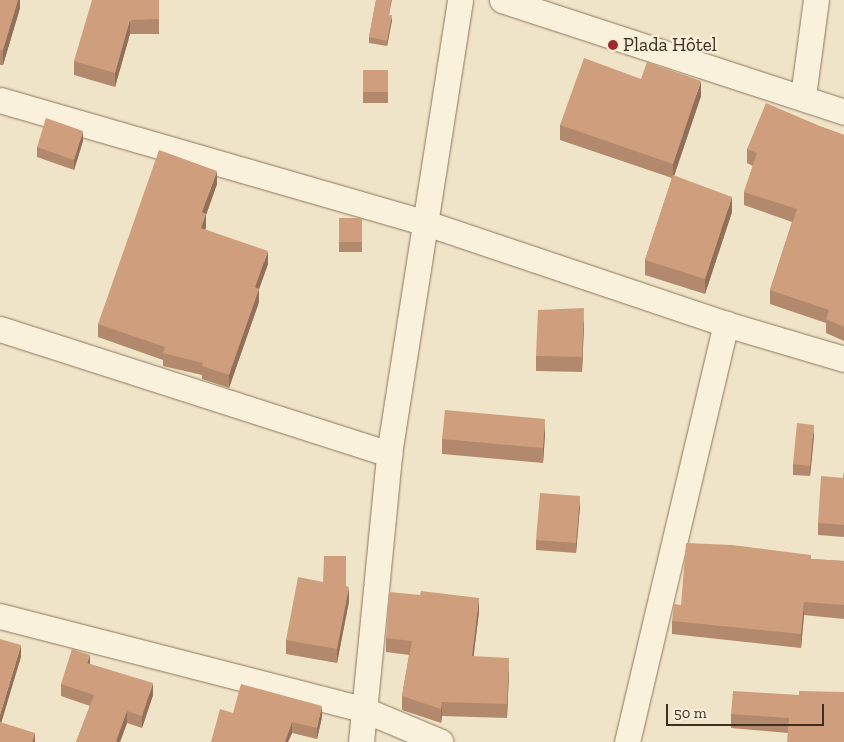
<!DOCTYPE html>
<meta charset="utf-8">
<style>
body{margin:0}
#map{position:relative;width:844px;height:742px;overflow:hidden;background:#f0e4c8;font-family:"Zilla Slab",serif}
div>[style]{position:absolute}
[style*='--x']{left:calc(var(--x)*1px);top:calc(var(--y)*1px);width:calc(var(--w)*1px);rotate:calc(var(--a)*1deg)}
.roads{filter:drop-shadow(0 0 1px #8d765c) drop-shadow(0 0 1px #8d765c)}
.street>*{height:25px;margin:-12.5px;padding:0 12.5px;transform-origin:12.5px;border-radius:12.5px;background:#faf1dc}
.wall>*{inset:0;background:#b2896c}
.shaded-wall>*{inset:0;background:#916f58}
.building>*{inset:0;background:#cf9f7d}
.dots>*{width:14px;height:14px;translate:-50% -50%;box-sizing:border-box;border:2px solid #f7eed8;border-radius:50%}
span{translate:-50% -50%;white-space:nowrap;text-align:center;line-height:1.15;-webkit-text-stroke:4.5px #f7eed8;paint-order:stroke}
.poi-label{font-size:19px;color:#3d2e20}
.left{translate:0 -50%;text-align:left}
.scale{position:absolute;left:666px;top:704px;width:158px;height:22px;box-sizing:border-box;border:2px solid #3d2e20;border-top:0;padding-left:6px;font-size:15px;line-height:18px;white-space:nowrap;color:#3d2e20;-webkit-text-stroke:4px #f7eed8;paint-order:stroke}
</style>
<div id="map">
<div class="roads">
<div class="street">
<i style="--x:502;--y:0;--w:360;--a:18.1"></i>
<i style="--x:803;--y:96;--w:97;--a:-82.3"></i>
<i style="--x:0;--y:100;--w:443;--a:16.1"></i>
<i style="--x:426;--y:223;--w:317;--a:18.6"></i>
<i style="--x:726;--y:324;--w:123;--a:16.5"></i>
<i style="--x:0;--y:329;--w:409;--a:17.8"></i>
<i style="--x:0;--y:616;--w:377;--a:14.4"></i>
<i style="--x:365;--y:710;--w:82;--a:22.8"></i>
<i style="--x:361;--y:742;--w:289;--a:-84.4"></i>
<i style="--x:389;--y:454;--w:460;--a:-81.1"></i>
<i style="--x:627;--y:742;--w:430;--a:-76.7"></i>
</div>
</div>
<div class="wall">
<i style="clip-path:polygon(0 0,20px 0,20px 8px,3px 65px,0 65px)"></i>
<i style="clip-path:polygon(159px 0,159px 34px,130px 34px,115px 87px,74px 75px,74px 61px)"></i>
<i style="clip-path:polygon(376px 0,392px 0,389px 15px,392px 20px,387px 46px,369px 43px,369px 37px)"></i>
<i style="clip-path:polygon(363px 70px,388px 70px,388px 103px,363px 103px)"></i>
<i style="clip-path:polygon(641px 79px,701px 96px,674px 176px,732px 212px,705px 294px,645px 275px,645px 260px,672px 178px,560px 140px,560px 125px)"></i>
<i style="clip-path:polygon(822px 127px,844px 135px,844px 341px,826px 333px,826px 323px,770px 304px,770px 290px,792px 222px,744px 205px,744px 192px,753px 166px,747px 163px,747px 149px)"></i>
<i style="clip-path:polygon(83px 141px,74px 170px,37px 157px,37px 147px)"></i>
<i style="clip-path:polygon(217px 184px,206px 215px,206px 227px,205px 229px,268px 264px,259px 289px,259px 302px,229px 388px,202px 379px,202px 375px,163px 366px,163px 360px,98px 337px,98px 324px)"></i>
<i style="clip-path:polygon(339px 218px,362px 218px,362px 252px,339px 252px)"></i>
<i style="clip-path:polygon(584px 323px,582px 372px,536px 371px,536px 356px)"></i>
<i style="clip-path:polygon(545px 434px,543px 463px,442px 454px,442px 439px)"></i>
<i style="clip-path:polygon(814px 436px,810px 476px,793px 475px,793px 464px)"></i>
<i style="clip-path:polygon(844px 472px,844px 537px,818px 535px,818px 523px,843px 478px)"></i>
<i style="clip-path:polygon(580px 506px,576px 553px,536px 550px,536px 540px)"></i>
<i style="clip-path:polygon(811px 559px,844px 561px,844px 619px,804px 615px,801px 648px,672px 634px,672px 621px,681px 605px)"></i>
<i style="clip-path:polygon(346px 586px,349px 601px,337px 663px,286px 654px,286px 640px)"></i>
<i style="clip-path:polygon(479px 612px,473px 656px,509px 672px,507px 718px,442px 716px,441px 723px,402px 710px,402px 696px,409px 655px,386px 652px,386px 638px)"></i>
<i style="clip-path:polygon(90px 664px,153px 695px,142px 728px,127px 723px,120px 742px,76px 742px,90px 706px,61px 696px,61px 684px)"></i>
<i style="clip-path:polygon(799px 695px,788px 733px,731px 728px,731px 714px)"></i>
<i style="clip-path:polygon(233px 713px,322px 717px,317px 739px,292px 733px,288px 742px,211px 742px)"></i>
</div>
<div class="shaded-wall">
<i style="clip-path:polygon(18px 0,20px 0,20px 8px,3px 65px,3px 50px)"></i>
<i style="clip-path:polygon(392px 15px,392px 20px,387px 46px,387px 41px)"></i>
<i style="clip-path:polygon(130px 20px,130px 34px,115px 87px,115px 73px)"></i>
<i style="clip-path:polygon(701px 81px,701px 96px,673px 179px,673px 164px)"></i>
<i style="clip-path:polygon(83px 131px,83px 141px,74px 170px,74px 160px)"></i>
<i style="clip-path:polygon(217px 171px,217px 184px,206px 215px,206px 227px,201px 241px,202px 212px)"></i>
<i style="clip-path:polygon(732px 197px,732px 212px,705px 294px,705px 279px)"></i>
<i style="clip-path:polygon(268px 251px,268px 264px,259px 289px,259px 302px,229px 388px,229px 375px,255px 287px)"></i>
<i style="clip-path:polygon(584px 308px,584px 323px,582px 372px,582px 357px)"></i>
<i style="clip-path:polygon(545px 419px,545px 434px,543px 463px,543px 448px)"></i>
<i style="clip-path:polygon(814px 425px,814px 436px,810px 476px,810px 466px)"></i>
<i style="clip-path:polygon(580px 496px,580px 506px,576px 553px,576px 543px)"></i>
<i style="clip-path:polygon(349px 587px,349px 601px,337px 663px,337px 649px)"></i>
<i style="clip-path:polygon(479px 598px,479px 612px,472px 670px,472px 656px)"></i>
<i style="clip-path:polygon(804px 602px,804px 615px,801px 648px,801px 634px)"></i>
<i style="clip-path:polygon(21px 645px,21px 657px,0 727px,0 715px)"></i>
<i style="clip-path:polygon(90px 655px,90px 667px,87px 663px)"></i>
<i style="clip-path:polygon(509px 658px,509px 672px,507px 718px,507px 704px)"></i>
<i style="clip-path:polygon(153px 683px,153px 695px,142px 728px,142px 716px)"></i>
<i style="clip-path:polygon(442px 702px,442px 716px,441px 723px,441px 709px)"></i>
<i style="clip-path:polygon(322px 706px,322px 717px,317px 739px,317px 728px)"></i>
<i style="clip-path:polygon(127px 711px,127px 723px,120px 742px,116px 742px)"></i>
<i style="clip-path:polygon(292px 722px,292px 733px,288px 742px,285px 742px)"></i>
<i style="clip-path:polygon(35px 733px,35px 742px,32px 742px)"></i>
</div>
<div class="building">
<i style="clip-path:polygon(0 0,18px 0,3px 50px,0 50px)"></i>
<i style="clip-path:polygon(92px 0,159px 0,159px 19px,130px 20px,115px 73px,74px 61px)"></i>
<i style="clip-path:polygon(376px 0,391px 0,389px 15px,392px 15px,387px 41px,369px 37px)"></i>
<i style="clip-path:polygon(584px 58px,641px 79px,647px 62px,701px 81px,673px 164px,560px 125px)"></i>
<i style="clip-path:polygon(363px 70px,388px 70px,388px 92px,363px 92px)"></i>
<i style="clip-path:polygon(766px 103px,822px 127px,844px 135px,844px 327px,826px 319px,829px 310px,770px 290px,797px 209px,744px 192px,757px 153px,747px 149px)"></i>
<i style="clip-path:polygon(46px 118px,83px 131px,74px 160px,37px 147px)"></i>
<i style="clip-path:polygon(159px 150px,217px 171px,202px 212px,206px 214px,201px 228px,268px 251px,255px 287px,259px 289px,229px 375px,202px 366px,203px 363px,163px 353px,165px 347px,98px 324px)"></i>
<i style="clip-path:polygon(673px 175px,732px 197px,705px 279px,645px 260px)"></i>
<i style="clip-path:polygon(339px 218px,362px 218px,362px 242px,339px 242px)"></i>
<i style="clip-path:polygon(584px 308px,582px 357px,536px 356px,538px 310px)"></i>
<i style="clip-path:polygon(445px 410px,545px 419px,543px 448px,442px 439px)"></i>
<i style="clip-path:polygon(797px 423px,814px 425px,810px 466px,793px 464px)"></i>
<i style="clip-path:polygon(844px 472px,844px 525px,818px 523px,821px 476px,843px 478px)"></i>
<i style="clip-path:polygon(540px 493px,580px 496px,576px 543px,536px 540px)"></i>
<i style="clip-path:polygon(686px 543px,732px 545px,811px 555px,811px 559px,844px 561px,844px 605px,804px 602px,801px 634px,672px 621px,674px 604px,681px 605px)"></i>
<i style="clip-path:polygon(324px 556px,346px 556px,346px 586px,349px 587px,337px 649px,286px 640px,298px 577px,323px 582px)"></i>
<i style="clip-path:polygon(421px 591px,479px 598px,472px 656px,509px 658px,507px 704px,442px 702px,441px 709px,402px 696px,412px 641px,386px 638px,389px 592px,420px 595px)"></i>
<i style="clip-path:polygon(0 639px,21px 645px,0 715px)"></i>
<i style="clip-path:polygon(72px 649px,90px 655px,87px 663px,153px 683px,142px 716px,127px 711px,116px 741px,118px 742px,76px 742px,94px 695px,61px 684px)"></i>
<i style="clip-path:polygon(241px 684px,322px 706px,317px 728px,292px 722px,285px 742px,211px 742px,220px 709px,233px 713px)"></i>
<i style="clip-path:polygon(733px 691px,799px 695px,799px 691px,844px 692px,844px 742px,787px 742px,789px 718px,731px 714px)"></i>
<i style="clip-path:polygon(0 722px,35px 733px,32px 742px,0 742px)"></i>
</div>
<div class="dots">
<i style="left:613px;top:45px;background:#9e2a2b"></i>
</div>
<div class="poi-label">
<span class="left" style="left:623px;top:45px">Plada Hôtel</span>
</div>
<div class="scale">50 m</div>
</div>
